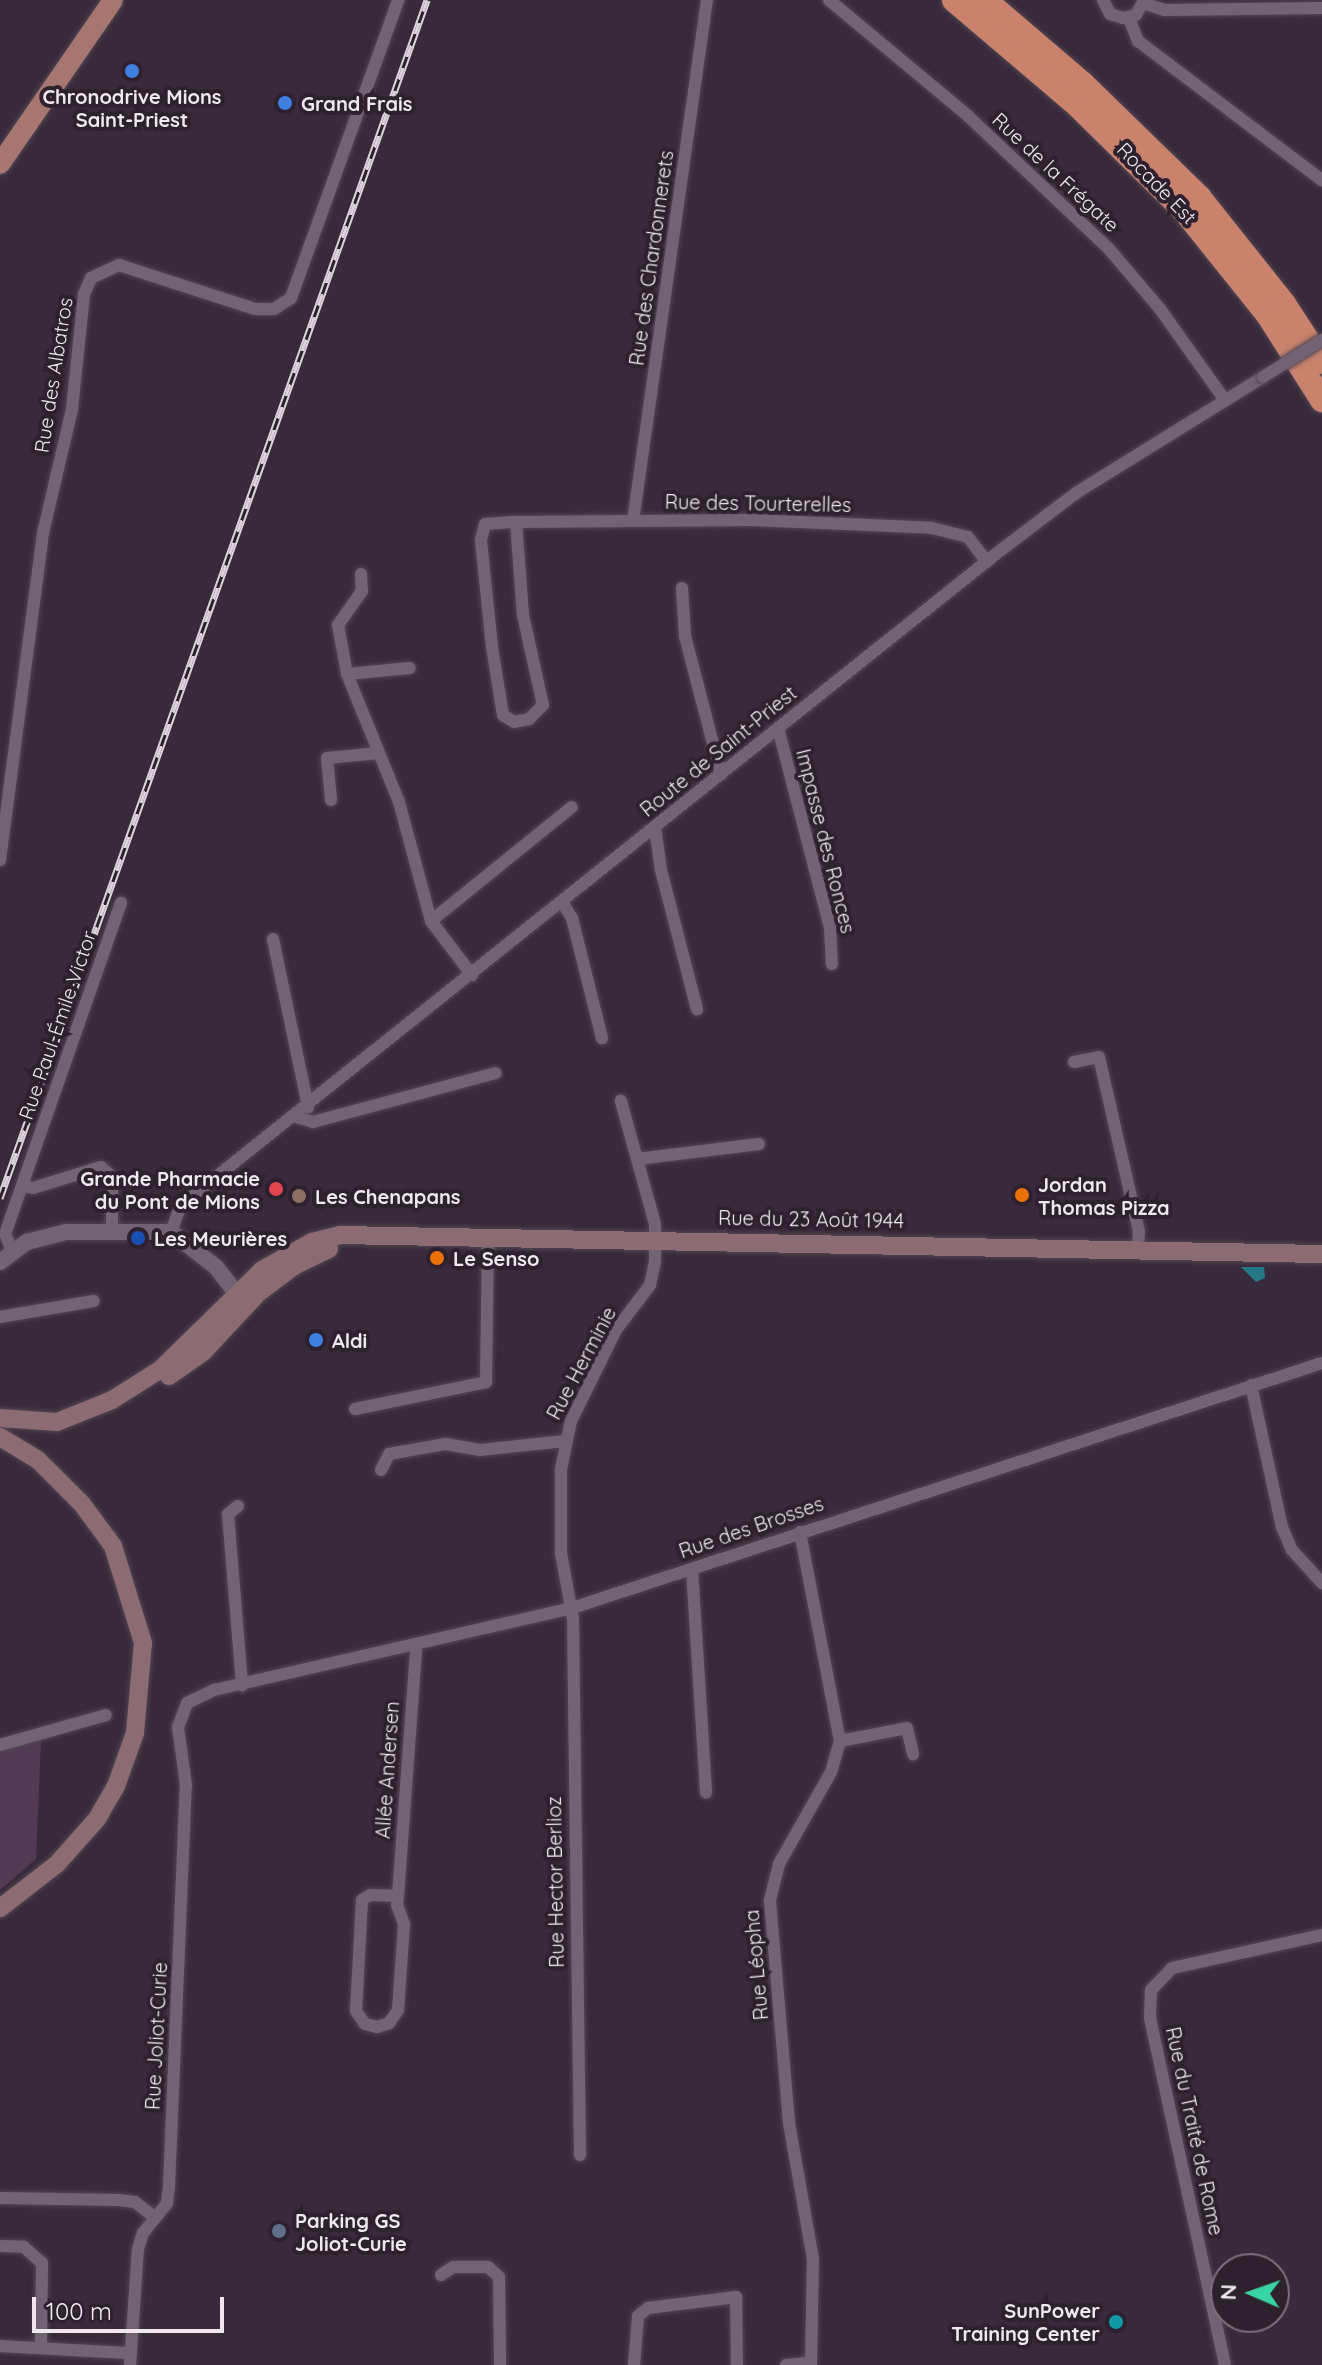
<!DOCTYPE html>
<meta charset="utf-8">
<style>
body{margin:0}
#map{position:relative;width:1322px;height:2365px;overflow:hidden;background:#382a3a;font-family:Quicksand,sans-serif}
div>[style]{position:absolute}
[style*='--x']{left:calc(var(--x)*1px);top:calc(var(--y)*1px);width:calc(var(--w)*1px);rotate:calc(var(--a)*1deg)}
.green>*{inset:0;background:#523a54}
.water>*{inset:0;background:#257986}
.roads{filter:drop-shadow(0 0 2px #514653) drop-shadow(0 0 2px #514653)}
.minor>*{height:12px;margin:-6px;padding:0 6px;transform-origin:6px;border-radius:6px;background:#726374}
.tertiary>*{height:16px;margin:-8px;padding:0 8px;transform-origin:8px;border-radius:8px;background:#726374}
.secondary>*{height:18px;margin:-9px;padding:0 9px;transform-origin:9px;border-radius:9px;background:#8c6c72}
.primary>*{height:20px;margin:-10px;padding:0 10px;transform-origin:10px;border-radius:10px;background:#a77670}
.motorway>*{height:24px;margin:-12px;padding:0 12px;transform-origin:12px;border-radius:12px;background:#ca826d}
.rail>*{height:7px;margin-top:-3.5px;transform-origin:0;background:repeating-linear-gradient(90deg,#2e212f 0 12px,#ddd3de 0 24px);box-sizing:border-box;border-block:2px solid #ddd3de}
.bridges{filter:drop-shadow(0 0 2px #514653) drop-shadow(0 0 2px #514653)}
.minor-bridge>*{height:12px;margin:-6px;padding:0 6px;transform-origin:6px;border-radius:6px;background:#726374}
.dots>*{width:22px;height:22px;translate:-50% -50%;box-sizing:border-box;border:4px solid #2e212f;border-radius:50%}
span{translate:-50% -50%;white-space:nowrap;text-align:center;line-height:1.15;-webkit-text-stroke:8px #2e212f;paint-order:stroke}
.poi-label{font-size:20px;color:#f0e7f1;font-weight:700}
.left{translate:0 -50%;text-align:left}
.right{translate:-100% -50%;text-align:right}
.street-label{font-size:20px;color:#f0e7f1}
.north{position:absolute;left:1210px;top:2253px;width:80px;height:80px;box-sizing:border-box;background:#2e212f;border:2px solid #7c707d;border-radius:50%;rotate:272deg;font-size:22px;font-weight:700;line-height:32px;text-align:center;color:#f0e7f1}
.north::after{content:'';display:block;margin:auto;width:28px;height:36px;background:#39d4a5;clip-path:polygon(50% 0,100% 100%,50% 72%,0 100%)}
.scale{position:absolute;left:32px;top:2297px;width:192px;height:36px;box-sizing:border-box;border:4px solid #f0e7f1;border-top:0;padding-left:10px;font-size:24px;line-height:28px;white-space:nowrap;color:#f0e7f1;-webkit-text-stroke:6px #2e212f;paint-order:stroke}
</style>
<div id="map">
<div class="green">
<i style="clip-path:polygon(41px 1740px,36px 1859px,0 1890px,0 1750px)"></i>
</div>
<div class="water">
<i style="clip-path:polygon(1241px 1267px,1264px 1267px,1265px 1278px,1256px 1282px)"></i>
</div>
<div class="roads">
<div class="minor">
<i style="--x:829;--y:0;--w:181;--a:39.8"></i>
<i style="--x:968;--y:116;--w:194;--a:43.3"></i>
<i style="--x:1109;--y:249;--w:79;--a:49.6"></i>
<i style="--x:1160;--y:309;--w:112;--a:54.5"></i>
<i style="--x:1103;--y:0;--w:16;--a:63"></i>
<i style="--x:1110;--y:14;--w:14;--a:17"></i>
<i style="--x:1123;--y:18;--w:13;--a:-13"></i>
<i style="--x:1136;--y:15;--w:17;--a:-62"></i>
<i style="--x:1143;--y:3;--w:22;--a:18"></i>
<i style="--x:1164;--y:10;--w:158;--a:-0.7"></i>
<i style="--x:1129;--y:18;--w:25;--a:69"></i>
<i style="--x:1138;--y:41;--w:231;--a:37.1"></i>
<i style="--x:633;--y:521;--w:526;--a:-81.92"></i>
<i style="--x:516;--y:522;--w:93;--a:85.7"></i>
<i style="--x:523;--y:615;--w:92;--a:77.5"></i>
<i style="--x:543;--y:705;--w:20;--a:135"></i>
<i style="--x:529;--y:719;--w:15;--a:169"></i>
<i style="--x:514;--y:722;--w:13;--a:-148"></i>
<i style="--x:503;--y:715;--w:69;--a:-99.2"></i>
<i style="--x:492;--y:647;--w:108;--a:-95.9"></i>
<i style="--x:481;--y:540;--w:16;--a:-76"></i>
<i style="--x:485;--y:524;--w:31;--a:-4"></i>
<i style="--x:516;--y:522;--w:236;--a:-0.5"></i>
<i style="--x:752;--y:520;--w:180;--a:2.5"></i>
<i style="--x:932;--y:528;--w:37;--a:14"></i>
<i style="--x:968;--y:537;--w:31;--a:53"></i>
<i style="--x:361;--y:574;--w:17;--a:87"></i>
<i style="--x:362;--y:591;--w:42;--a:125.2"></i>
<i style="--x:338;--y:625;--w:50;--a:79.6"></i>
<i style="--x:347;--y:674;--w:138;--a:67.9"></i>
<i style="--x:399;--y:802;--w:123;--a:74.9"></i>
<i style="--x:431;--y:921;--w:68;--a:52.8"></i>
<i style="--x:682;--y:588;--w:48;--a:86.4"></i>
<i style="--x:685;--y:636;--w:143;--a:75.4"></i>
<i style="--x:347;--y:674;--w:63;--a:-5.4"></i>
<i style="--x:778;--y:728;--w:207;--a:75.4"></i>
<i style="--x:830;--y:928;--w:36;--a:87"></i>
<i style="--x:331;--y:800;--w:42;--a:-95.4"></i>
<i style="--x:327;--y:758;--w:52;--a:-5.5"></i>
<i style="--x:655;--y:827;--w:43;--a:82.1"></i>
<i style="--x:661;--y:870;--w:144;--a:75.5"></i>
<i style="--x:0;--y:860;--w:330;--a:-82.5"></i>
<i style="--x:43;--y:533;--w:127;--a:-76.8"></i>
<i style="--x:72;--y:409;--w:116;--a:-84"></i>
<i style="--x:84;--y:294;--w:17;--a:-66"></i>
<i style="--x:91;--y:278;--w:31;--a:-25"></i>
<i style="--x:119;--y:265;--w:143;--a:17.9"></i>
<i style="--x:255;--y:309;--w:19;--a:0"></i>
<i style="--x:274;--y:309;--w:20;--a:-33"></i>
<i style="--x:291;--y:298;--w:317;--a:-70.2"></i>
<i style="--x:562;--y:902;--w:19;--a:58"></i>
<i style="--x:572;--y:918;--w:124;--a:76"></i>
<i style="--x:431;--y:921;--w:181;--a:-39"></i>
<i style="--x:273;--y:939;--w:172;--a:78.2"></i>
<i style="--x:1074;--y:1062;--w:25;--a:-11"></i>
<i style="--x:1099;--y:1057;--w:179;--a:77.1"></i>
<i style="--x:1139;--y:1231;--w:17;--a:93"></i>
<i style="--x:296;--y:1117;--w:18;--a:16"></i>
<i style="--x:313;--y:1122;--w:189;--a:-15"></i>
<i style="--x:637;--y:1159;--w:123;--a:-7"></i>
<i style="--x:22;--y:1186;--w:11;--a:10"></i>
<i style="--x:33;--y:1188;--w:71;--a:-17.2"></i>
<i style="--x:101;--y:1167;--w:15;--a:42"></i>
<i style="--x:112;--y:1177;--w:53;--a:90"></i>
<i style="--x:171;--y:1232;--w:23;--a:-70"></i>
<i style="--x:179;--y:1210;--w:24;--a:-45"></i>
<i style="--x:196;--y:1193;--w:1030;--a:-38.62"></i>
<i style="--x:1001;--y:550;--w:94;--a:-37.2"></i>
<i style="--x:1076;--y:493;--w:220;--a:-31.8"></i>
<i style="--x:12;--y:1251;--w:18;--a:-112"></i>
<i style="--x:5;--y:1234;--w:351;--a:-70.7"></i>
<i style="--x:0;--y:1317;--w:95;--a:-9.7"></i>
<i style="--x:1251;--y:1385;--w:145;--a:77.7"></i>
<i style="--x:1282;--y:1527;--w:25;--a:67"></i>
<i style="--x:1292;--y:1550;--w:45;--a:47.7"></i>
<i style="--x:355;--y:1409;--w:134;--a:-11.6"></i>
<i style="--x:486;--y:1382;--w:147;--a:-89.2"></i>
<i style="--x:381;--y:1470;--w:18;--a:-63"></i>
<i style="--x:389;--y:1454;--w:58;--a:-10"></i>
<i style="--x:446;--y:1444;--w:35;--a:10"></i>
<i style="--x:480;--y:1450;--w:84;--a:-6.1"></i>
<i style="--x:238;--y:1506;--w:13;--a:141"></i>
<i style="--x:228;--y:1514;--w:172;--a:85.3"></i>
<i style="--x:800;--y:1532;--w:213;--a:79.2"></i>
<i style="--x:840;--y:1741;--w:32;--a:106"></i>
<i style="--x:831;--y:1772;--w:106;--a:119.5"></i>
<i style="--x:779;--y:1864;--w:38;--a:104"></i>
<i style="--x:770;--y:1901;--w:223;--a:85.1"></i>
<i style="--x:789;--y:2123;--w:138;--a:80"></i>
<i style="--x:813;--y:2259;--w:106;--a:91.1"></i>
<i style="--x:692;--y:1569;--w:224;--a:86.4"></i>
<i style="--x:840;--y:1741;--w:68;--a:-11"></i>
<i style="--x:907;--y:1728;--w:27;--a:77"></i>
<i style="--x:0;--y:1745;--w:110;--a:-15.8"></i>
<i style="--x:398;--y:1896;--w:28;--a:-178"></i>
<i style="--x:370;--y:1895;--w:9;--a:148"></i>
<i style="--x:362;--y:1900;--w:111;--a:93.1"></i>
<i style="--x:356;--y:2011;--w:16;--a:55"></i>
<i style="--x:365;--y:2024;--w:12;--a:14"></i>
<i style="--x:377;--y:2027;--w:13;--a:-18"></i>
<i style="--x:389;--y:2023;--w:16;--a:-55"></i>
<i style="--x:398;--y:2010;--w:86;--a:-86"></i>
<i style="--x:404;--y:1924;--w:20;--a:-110"></i>
<i style="--x:397;--y:1905;--w:9;--a:-84"></i>
<i style="--x:398;--y:1896;--w:249;--a:-85.8"></i>
<i style="--x:580;--y:2155;--w:536;--a:-90.75"></i>
<i style="--x:573;--y:1619;--w:67;--a:-100.3"></i>
<i style="--x:561;--y:1553;--w:84;--a:-90"></i>
<i style="--x:561;--y:1469;--w:49;--a:-78.2"></i>
<i style="--x:571;--y:1421;--w:102;--a:-63.7"></i>
<i style="--x:616;--y:1330;--w:56;--a:-52.9"></i>
<i style="--x:650;--y:1285;--w:24;--a:-78"></i>
<i style="--x:655;--y:1262;--w:38;--a:-90"></i>
<i style="--x:655;--y:1224;--w:128;--a:-105.5"></i>
<i style="--x:0;--y:2198;--w:119;--a:1"></i>
<i style="--x:119;--y:2200;--w:16;--a:7"></i>
<i style="--x:135;--y:2202;--w:24;--a:38"></i>
<i style="--x:0;--y:2246;--w:24;--a:2"></i>
<i style="--x:24;--y:2247;--w:24;--a:42"></i>
<i style="--x:42;--y:2263;--w:85;--a:90.7"></i>
<i style="--x:441;--y:2275;--w:14;--a:-34"></i>
<i style="--x:453;--y:2267;--w:35;--a:0"></i>
<i style="--x:488;--y:2267;--w:15;--a:42"></i>
<i style="--x:499;--y:2277;--w:88;--a:89.3"></i>
<i style="--x:0;--y:2346;--w:131;--a:3.1"></i>
<i style="--x:130;--y:2365;--w:116;--a:-86.1"></i>
<i style="--x:138;--y:2249;--w:17;--a:-73"></i>
<i style="--x:143;--y:2233;--w:38;--a:-51"></i>
<i style="--x:167;--y:2203;--w:17;--a:-83"></i>
<i style="--x:169;--y:2186;--w:401;--a:-87.6"></i>
<i style="--x:186;--y:1785;--w:59;--a:-97.9"></i>
<i style="--x:178;--y:1727;--w:26;--a:-69"></i>
<i style="--x:187;--y:1703;--w:30;--a:-26"></i>
<i style="--x:214;--y:1690;--w:367;--a:-12.9"></i>
<i style="--x:572;--y:1608;--w:789;--a:-18.09"></i>
<i style="--x:634;--y:2365;--w:49;--a:-85.3"></i>
<i style="--x:638;--y:2316;--w:13;--a:-39"></i>
<i style="--x:648;--y:2308;--w:89;--a:-7.1"></i>
<i style="--x:736;--y:2297;--w:68;--a:89.2"></i>
<i style="--x:786;--y:2365;--w:25;--a:-5"></i>
<i style="--x:1225;--y:2365;--w:355;--a:-102.2"></i>
<i style="--x:1150;--y:2018;--w:28;--a:-88"></i>
<i style="--x:1151;--y:1990;--w:30;--a:-46"></i>
<i style="--x:1172;--y:1968;--w:154;--a:-12.4"></i>
</div>
<div class="tertiary">
<i style="--x:0;--y:1262;--w:34;--a:-37"></i>
<i style="--x:27;--y:1242;--w:40;--a:-14.4"></i>
<i style="--x:66;--y:1232;--w:105;--a:0"></i>
<i style="--x:171;--y:1232;--w:57;--a:37.9"></i>
<i style="--x:216;--y:1267;--w:44;--a:52.4"></i>
</div>
<div class="secondary">
<i style="--x:169;--y:1376;--w:42;--a:-35.2"></i>
<i style="--x:203;--y:1352;--w:81;--a:-47"></i>
<i style="--x:258;--y:1293;--w:45;--a:-36.9"></i>
<i style="--x:294;--y:1266;--w:39;--a:-26"></i>
<i style="--x:0;--y:1418;--w:57;--a:4"></i>
<i style="--x:57;--y:1422;--w:59;--a:-21.8"></i>
<i style="--x:112;--y:1400;--w:58;--a:-32.3"></i>
<i style="--x:161;--y:1369;--w:141;--a:-44.4"></i>
<i style="--x:262;--y:1270;--w:57;--a:-29.2"></i>
<i style="--x:312;--y:1242;--w:29;--a:-14"></i>
<i style="--x:340;--y:1235;--w:982;--a:1.11"></i>
<i style="--x:0;--y:1437;--w:44;--a:31.2"></i>
<i style="--x:38;--y:1460;--w:62;--a:45"></i>
<i style="--x:82;--y:1504;--w:52;--a:53.6"></i>
<i style="--x:113;--y:1546;--w:102;--a:72.8"></i>
<i style="--x:143;--y:1643;--w:90;--a:95.1"></i>
<i style="--x:135;--y:1733;--w:56;--a:109.7"></i>
<i style="--x:116;--y:1786;--w:39;--a:120"></i>
<i style="--x:96;--y:1820;--w:59;--a:131.6"></i>
<i style="--x:57;--y:1864;--w:72;--a:142.3"></i>
</div>
<div class="primary">
<i style="--x:0;--y:164;--w:199;--a:-55.4"></i>
</div>
<div class="motorway">
<i style="--x:954;--y:0;--w:157;--a:40.4"></i>
<i style="--x:1074;--y:102;--w:154;--a:44.5"></i>
<i style="--x:1184;--y:210;--w:134;--a:51.3"></i>
<i style="--x:1268;--y:315;--w:101;--a:57.6"></i>
<i style="--x:985;--y:0;--w:129;--a:40.6"></i>
<i style="--x:1083;--y:84;--w:162;--a:44.2"></i>
<i style="--x:1199;--y:197;--w:137;--a:51.5"></i>
<i style="--x:1284;--y:304;--w:69;--a:56.8"></i>
</div>
</div>
<div class="rail">
<i style="--x:0;--y:1198;--w:1272;--a:-70.38"></i>
</div>
<div class="bridges">
<div class="minor-bridge">
<i style="--x:1263;--y:377;--w:70;--a:-32.1"></i>
</div>
</div>
<div class="dots">
<i style="left:132px;top:71px;background:#3f7fe0"></i>
<i style="left:285px;top:103px;background:#3f7fe0"></i>
<i style="left:276px;top:1189px;background:#e0444e"></i>
<i style="left:1022px;top:1195px;background:#e8710a"></i>
<i style="left:299px;top:1196px;background:#8d6e63"></i>
<i style="left:138px;top:1238px;background:#1a4fb4"></i>
<i style="left:437px;top:1258px;background:#e8710a"></i>
<i style="left:316px;top:1340px;background:#3f7fe0"></i>
<i style="left:279px;top:2231px;background:#5c6f8a"></i>
<i style="left:1116px;top:2322px;background:#0f9aa8"></i>
</div>
<div class="poi-label">
<span style="left:132px;top:108px">Chronodrive Mions<br>Saint-Priest</span>
<span class="left" style="left:301px;top:103px">Grand Frais</span>
<span class="right" style="left:260px;top:1190px">Grande Pharmacie<br>du Pont de Mions</span>
<span class="left" style="left:1038px;top:1196px">Jordan<br>Thomas Pizza</span>
<span class="left" style="left:315px;top:1196px">Les Chenapans</span>
<span class="left" style="left:154px;top:1238px">Les Meurières</span>
<span class="left" style="left:453px;top:1258px">Le Senso</span>
<span class="left" style="left:332px;top:1340px">Aldi</span>
<span class="left" style="left:295px;top:2232px">Parking GS<br>Joliot-Curie</span>
<span class="right" style="left:1100px;top:2322px">SunPower<br>Training Center</span>
</div>
<div class="street-label">
<span style="left:1056px;top:172px;rotate:43deg">Rue de la Frégate</span>
<span style="left:1157px;top:183px;rotate:46deg">Rocade Est</span>
<span style="left:651px;top:258px;rotate:-82deg">Rue des Chardonnerets</span>
<span style="left:53px;top:375px;rotate:-81deg">Rue des Albatros</span>
<span style="left:758px;top:503px;rotate:1deg">Rue des Tourterelles</span>
<span style="left:718px;top:751px;rotate:-39deg">Route de Saint-Priest</span>
<span style="left:826px;top:841px;rotate:76deg">Impasse des Ronces</span>
<span style="left:57px;top:1025px;rotate:-71deg">Rue Paul-Émile Victor</span>
<span style="left:811px;top:1219px;rotate:1deg">Rue du 23 Août 1944</span>
<span style="left:581px;top:1363px;rotate:-62deg">Rue Herminie</span>
<span style="left:751px;top:1527px;rotate:-19deg">Rue des Brosses</span>
<span style="left:387px;top:1770px;rotate:-86deg">Allée Andersen</span>
<span style="left:555px;top:1882px;rotate:-91deg">Rue Hector Berlioz</span>
<span style="left:756px;top:1965px;rotate:-95deg">Rue Léopha</span>
<span style="left:156px;top:2036px;rotate:-87deg">Rue Joliot-Curie</span>
<span style="left:1195px;top:2131px;rotate:78deg">Rue du Traité de Rome</span>
</div>
<div class="north">N</div>
<div class="scale">100 m</div>
</div>
